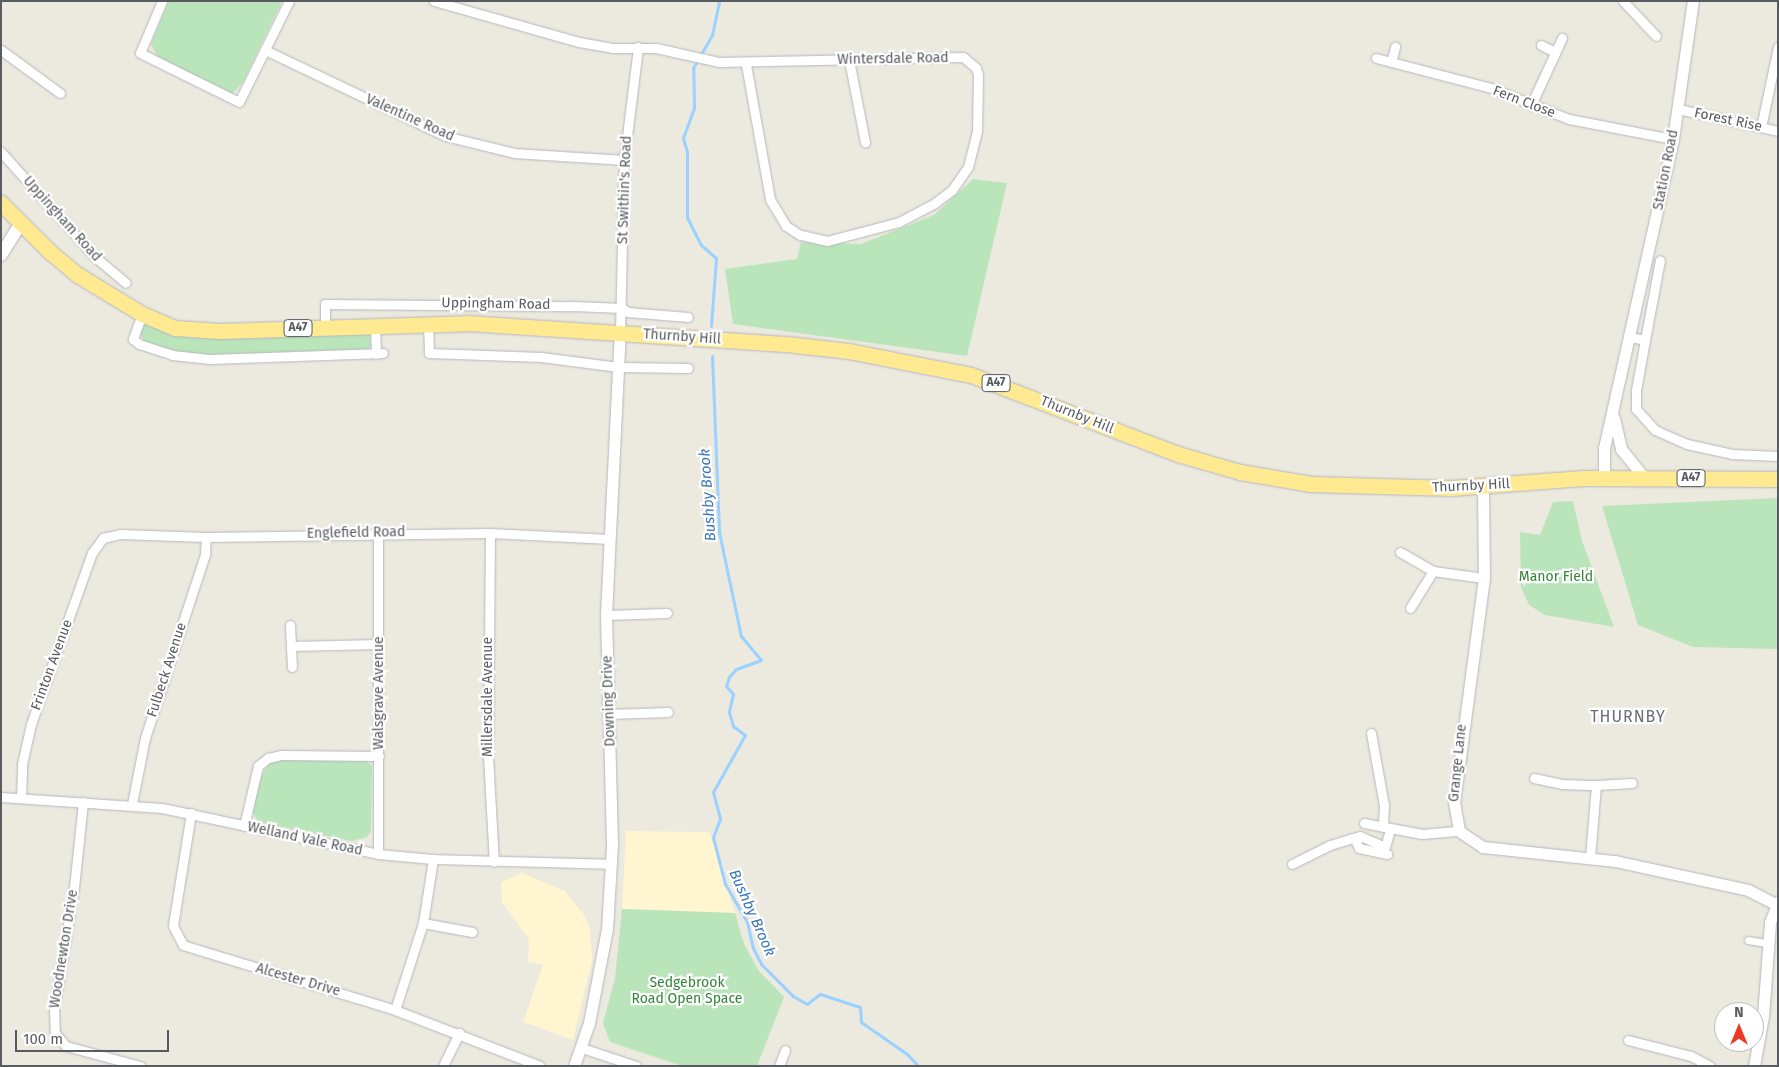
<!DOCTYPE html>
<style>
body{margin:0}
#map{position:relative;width:1779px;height:1067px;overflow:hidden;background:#ece9df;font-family:"Fira Sans",sans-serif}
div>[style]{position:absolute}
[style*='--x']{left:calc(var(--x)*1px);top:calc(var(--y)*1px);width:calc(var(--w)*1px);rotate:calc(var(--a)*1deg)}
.commercial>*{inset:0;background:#fff5d1}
.green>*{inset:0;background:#bae5bb}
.stream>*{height:3px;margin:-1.5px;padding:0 1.5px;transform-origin:1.5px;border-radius:1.5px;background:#9bd1ff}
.roads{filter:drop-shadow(0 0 1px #b5b7bc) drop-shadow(0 0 1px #b5b7bc)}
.pedestrian>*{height:7px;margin:-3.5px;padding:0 3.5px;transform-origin:3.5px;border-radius:3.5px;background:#fff}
.minor>*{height:9px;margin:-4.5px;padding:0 4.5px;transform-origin:4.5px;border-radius:4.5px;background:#fff}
.tertiary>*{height:11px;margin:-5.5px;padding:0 5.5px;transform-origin:5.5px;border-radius:5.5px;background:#fff}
.secondary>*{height:12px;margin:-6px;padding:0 6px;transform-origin:6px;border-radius:6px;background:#fff}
.trunk>*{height:15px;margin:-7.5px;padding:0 7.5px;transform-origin:7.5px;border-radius:7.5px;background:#ffea91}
span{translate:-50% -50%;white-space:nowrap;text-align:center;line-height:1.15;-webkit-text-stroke:4.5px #fff;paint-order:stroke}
.shield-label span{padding:1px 4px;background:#fff;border:1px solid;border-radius:4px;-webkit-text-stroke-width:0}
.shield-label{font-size:12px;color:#585b60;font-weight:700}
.street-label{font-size:14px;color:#585b60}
.park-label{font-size:14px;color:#328538}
.water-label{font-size:15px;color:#3a76bb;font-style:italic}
.quarter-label{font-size:16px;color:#696d73;letter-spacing:1px}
.frame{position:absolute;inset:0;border:2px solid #585b60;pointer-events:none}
.north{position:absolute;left:1714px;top:1002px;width:50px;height:50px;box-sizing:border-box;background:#fff;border:1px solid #bcbdbf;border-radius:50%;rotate:0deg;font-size:14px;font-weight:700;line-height:20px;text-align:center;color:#585b60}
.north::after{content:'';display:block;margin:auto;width:18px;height:22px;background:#ed3823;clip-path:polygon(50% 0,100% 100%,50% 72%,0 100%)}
.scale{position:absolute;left:15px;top:1030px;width:154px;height:22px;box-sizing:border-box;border:2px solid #585b60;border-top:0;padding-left:6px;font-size:15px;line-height:18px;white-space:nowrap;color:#585b60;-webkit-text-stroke:4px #fff;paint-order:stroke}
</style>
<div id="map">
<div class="commercial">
<i style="clip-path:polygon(626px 831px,709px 832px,735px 913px,622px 909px)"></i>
<i style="clip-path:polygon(522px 873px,565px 891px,585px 916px,590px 930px,592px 961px,573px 1040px,523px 1022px,543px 965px,528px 962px,529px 940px,502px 902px,501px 882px)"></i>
</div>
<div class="green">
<i style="clip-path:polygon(169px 1px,282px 1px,243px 82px,232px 94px,157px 56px,151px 44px)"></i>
<i style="clip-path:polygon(973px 179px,1007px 183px,967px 356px,733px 324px,725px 269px,797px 259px,801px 242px,861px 244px,934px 215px)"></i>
<i style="clip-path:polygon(147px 324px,369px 332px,371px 346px,368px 349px,206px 355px,171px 351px,146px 343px,139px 333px,141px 325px)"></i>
<i style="clip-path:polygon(1778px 498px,1778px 649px,1693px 647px,1638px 625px,1602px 506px)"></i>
<i style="clip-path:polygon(1573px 501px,1582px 541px,1614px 627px,1545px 615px,1529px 605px,1521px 587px,1520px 532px,1540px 535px,1553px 502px)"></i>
<i style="clip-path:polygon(281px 758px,367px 761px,372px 766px,371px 831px,367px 837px,352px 841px,258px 822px,252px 811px,258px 782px,270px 762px)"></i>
<i style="clip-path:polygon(622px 909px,735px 913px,744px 944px,759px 971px,784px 997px,757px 1066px,682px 1066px,610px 1042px,603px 1023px,615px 978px)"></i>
</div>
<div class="stream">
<i style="--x:711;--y:326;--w:68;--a:-85.8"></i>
<i style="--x:716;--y:258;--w:20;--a:-139"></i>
<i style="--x:701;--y:245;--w:30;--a:-117"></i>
<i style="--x:687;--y:218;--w:66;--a:-90"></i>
<i style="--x:687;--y:152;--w:15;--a:-106"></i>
<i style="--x:683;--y:138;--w:33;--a:-70"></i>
<i style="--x:694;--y:107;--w:39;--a:-91"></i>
<i style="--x:693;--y:68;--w:38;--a:-60"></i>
<i style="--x:712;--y:35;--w:35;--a:-78"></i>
<i style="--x:712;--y:356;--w:176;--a:87.7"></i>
<i style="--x:719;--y:532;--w:106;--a:78.1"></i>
<i style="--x:741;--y:636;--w:31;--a:50"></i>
<i style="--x:761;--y:660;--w:27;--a:160"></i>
<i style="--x:736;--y:669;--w:11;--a:131"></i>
<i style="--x:729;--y:677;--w:9;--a:108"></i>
<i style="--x:726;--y:686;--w:11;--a:49"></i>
<i style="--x:733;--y:694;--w:18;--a:103"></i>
<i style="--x:729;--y:712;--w:15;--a:74"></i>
<i style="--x:733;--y:726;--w:15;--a:37"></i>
<i style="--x:745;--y:735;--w:65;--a:119.3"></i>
<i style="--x:713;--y:792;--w:28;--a:75"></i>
<i style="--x:720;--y:819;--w:19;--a:111"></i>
<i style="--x:713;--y:837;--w:49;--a:75.7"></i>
<i style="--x:725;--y:884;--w:44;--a:59.9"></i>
<i style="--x:747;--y:922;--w:27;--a:77"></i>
<i style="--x:753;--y:948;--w:18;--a:63"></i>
<i style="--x:761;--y:964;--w:45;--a:45"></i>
<i style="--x:793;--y:996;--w:16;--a:30"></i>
<i style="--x:807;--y:1004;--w:16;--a:-38"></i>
<i style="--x:820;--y:994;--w:42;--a:18"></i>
<i style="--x:860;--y:1007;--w:15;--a:86"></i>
<i style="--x:861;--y:1022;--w:56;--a:34.8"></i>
<i style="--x:907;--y:1054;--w:16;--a:47"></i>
</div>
<div class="roads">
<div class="pedestrian">
<i style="--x:1748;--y:940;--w:20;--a:9"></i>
</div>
<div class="minor">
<i style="--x:162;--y:1;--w:56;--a:112.9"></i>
<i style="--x:140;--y:53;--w:110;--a:26.3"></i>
<i style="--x:239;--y:102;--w:113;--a:-63.7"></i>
<i style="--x:434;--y:1;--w:151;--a:15.8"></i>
<i style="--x:579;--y:42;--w:35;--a:10"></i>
<i style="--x:613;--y:48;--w:43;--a:0"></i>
<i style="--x:656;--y:48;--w:65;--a:12.5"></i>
<i style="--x:719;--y:62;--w:244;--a:-1.2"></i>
<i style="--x:963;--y:57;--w:17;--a:40"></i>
<i style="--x:976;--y:68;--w:7;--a:74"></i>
<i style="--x:978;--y:75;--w:56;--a:91"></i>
<i style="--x:977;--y:131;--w:37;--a:104"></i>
<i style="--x:968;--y:167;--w:28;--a:125"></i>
<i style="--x:952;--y:190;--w:21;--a:143"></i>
<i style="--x:935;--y:203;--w:41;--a:152.2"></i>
<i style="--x:899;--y:222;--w:74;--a:165.2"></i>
<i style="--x:827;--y:241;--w:28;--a:-167"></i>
<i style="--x:800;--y:235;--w:17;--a:-147"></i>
<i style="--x:786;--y:226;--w:31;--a:-121"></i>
<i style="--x:770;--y:199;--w:137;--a:-100.1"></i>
<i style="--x:1623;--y:1;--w:48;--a:46.7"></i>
<i style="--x:1541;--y:45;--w:16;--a:27"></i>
<i style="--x:1;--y:50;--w:73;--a:36.1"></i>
<i style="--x:265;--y:50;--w:199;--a:25.5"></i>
<i style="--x:445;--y:136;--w:71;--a:13.8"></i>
<i style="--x:514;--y:153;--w:110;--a:3.6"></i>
<i style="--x:1376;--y:58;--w:119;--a:14.6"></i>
<i style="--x:1491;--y:88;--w:84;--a:21.7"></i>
<i style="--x:1569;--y:119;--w:106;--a:10.9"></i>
<i style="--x:849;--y:60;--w:84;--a:79"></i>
<i style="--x:1391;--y:62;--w:16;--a:-75"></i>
<i style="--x:1531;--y:105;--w:74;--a:-65.2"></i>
<i style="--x:1678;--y:109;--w:102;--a:12.4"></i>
<i style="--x:1761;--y:127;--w:82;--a:-78"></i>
<i style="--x:1;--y:152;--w:141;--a:48.2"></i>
<i style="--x:95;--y:257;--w:40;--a:40"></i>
<i style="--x:142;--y:314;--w:27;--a:110"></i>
<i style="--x:133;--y:339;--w:8;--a:40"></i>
<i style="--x:139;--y:344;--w:35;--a:18"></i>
<i style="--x:172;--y:355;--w:38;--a:6"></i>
<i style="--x:210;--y:359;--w:173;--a:-2"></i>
<i style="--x:428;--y:323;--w:30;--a:88"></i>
<i style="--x:429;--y:353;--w:112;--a:2"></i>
<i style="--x:541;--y:357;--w:78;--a:7.4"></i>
<i style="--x:618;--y:367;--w:70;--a:0.8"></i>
<i style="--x:375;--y:325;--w:29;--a:88"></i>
<i style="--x:325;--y:327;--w:23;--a:-90"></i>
<i style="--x:325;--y:304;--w:248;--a:0.5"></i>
<i style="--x:573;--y:306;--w:49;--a:2.3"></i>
<i style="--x:622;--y:308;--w:7;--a:34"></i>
<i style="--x:628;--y:312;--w:60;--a:4.8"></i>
<i style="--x:620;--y:332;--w:172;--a:-88.7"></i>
<i style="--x:624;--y:160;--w:114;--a:-82.9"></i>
<i style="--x:1630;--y:337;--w:15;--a:11"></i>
<i style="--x:1645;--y:340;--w:81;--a:-79.4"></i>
<i style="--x:1645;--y:340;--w:51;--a:100.2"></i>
<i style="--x:1636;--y:390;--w:19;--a:90"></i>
<i style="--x:1636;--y:409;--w:28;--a:48"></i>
<i style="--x:1655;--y:430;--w:35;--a:24"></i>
<i style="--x:1687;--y:444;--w:46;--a:12.5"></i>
<i style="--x:1732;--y:454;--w:46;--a:2.5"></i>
<i style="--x:490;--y:533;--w:223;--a:90.5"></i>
<i style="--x:488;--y:756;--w:106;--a:86.8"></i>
<i style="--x:1400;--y:552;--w:38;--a:30"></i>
<i style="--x:1410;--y:608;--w:44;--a:-58.1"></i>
<i style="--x:1433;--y:571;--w:51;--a:7.8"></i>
<i style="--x:606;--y:615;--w:61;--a:-1.9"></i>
<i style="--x:290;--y:625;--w:42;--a:87.3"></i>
<i style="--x:291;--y:646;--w:88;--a:-1.3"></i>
<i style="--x:609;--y:714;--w:59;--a:-1.9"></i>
<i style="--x:1371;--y:733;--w:73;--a:79.8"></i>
<i style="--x:1384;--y:805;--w:22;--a:93"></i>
<i style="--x:1534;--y:778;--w:29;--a:12"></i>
<i style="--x:1562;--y:784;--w:34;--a:2"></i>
<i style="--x:1596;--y:785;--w:73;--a:94.7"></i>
<i style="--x:1596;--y:785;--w:36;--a:-3"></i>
<i style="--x:1;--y:797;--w:161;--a:3.9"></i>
<i style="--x:162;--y:808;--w:221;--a:12"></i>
<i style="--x:378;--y:854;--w:55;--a:5.2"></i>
<i style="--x:433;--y:859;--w:178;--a:1.6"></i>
<i style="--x:21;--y:798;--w:34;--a:-88"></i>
<i style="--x:22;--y:764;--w:41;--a:-77.3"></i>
<i style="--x:31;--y:724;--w:182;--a:-70.4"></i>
<i style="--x:92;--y:553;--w:19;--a:-54"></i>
<i style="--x:103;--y:538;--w:17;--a:-13"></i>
<i style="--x:120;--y:534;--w:86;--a:2"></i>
<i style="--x:206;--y:537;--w:284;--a:-0.8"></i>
<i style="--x:490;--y:533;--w:120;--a:2.9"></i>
<i style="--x:83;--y:802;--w:85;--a:96"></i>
<i style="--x:74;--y:887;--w:125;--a:99.2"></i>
<i style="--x:54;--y:1010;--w:23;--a:88"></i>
<i style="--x:55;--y:1033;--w:17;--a:50"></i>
<i style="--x:66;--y:1046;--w:77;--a:15.1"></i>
<i style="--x:132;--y:804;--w:67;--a:-78.9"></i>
<i style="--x:145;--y:738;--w:194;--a:-71.9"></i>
<i style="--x:205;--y:554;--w:17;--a:-87"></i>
<i style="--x:191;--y:813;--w:114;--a:99.1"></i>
<i style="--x:173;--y:926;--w:21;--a:62"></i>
<i style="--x:183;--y:945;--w:222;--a:17"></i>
<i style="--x:395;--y:1010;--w:155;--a:21.1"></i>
<i style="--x:1364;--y:823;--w:59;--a:10.7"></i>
<i style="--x:1422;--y:834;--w:37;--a:-5"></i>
<i style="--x:244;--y:826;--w:62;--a:-76.9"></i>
<i style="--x:258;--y:766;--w:13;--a:-39"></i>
<i style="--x:268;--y:758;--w:13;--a:-13"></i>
<i style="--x:281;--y:755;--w:98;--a:0.6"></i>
<i style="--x:1354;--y:838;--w:11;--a:63"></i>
<i style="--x:1359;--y:848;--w:29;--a:12"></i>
<i style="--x:378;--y:854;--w:322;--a:-90"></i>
<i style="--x:1292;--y:864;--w:42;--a:-26.6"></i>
<i style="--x:1330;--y:845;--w:31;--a:-17"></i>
<i style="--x:1360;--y:836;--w:27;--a:24"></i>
<i style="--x:1385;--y:847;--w:19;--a:-74"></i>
<i style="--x:423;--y:923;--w:50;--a:10.4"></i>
<i style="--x:395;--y:1010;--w:91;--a:-72.2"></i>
<i style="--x:423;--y:923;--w:65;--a:-81.1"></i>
<i style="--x:1628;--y:1040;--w:65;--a:14.3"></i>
<i style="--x:1691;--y:1056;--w:21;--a:28"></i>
<i style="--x:582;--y:1048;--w:57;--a:18.4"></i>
<i style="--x:443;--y:1066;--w:37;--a:-64"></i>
<i style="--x:779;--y:1066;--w:17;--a:-69"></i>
</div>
<div class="tertiary">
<i style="--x:1614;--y:418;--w:32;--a:77"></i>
<i style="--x:1621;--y:449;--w:36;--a:51"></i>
<i style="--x:1604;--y:477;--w:29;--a:-90"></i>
<i style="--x:1604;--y:448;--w:317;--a:-77.4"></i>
<i style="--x:1673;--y:139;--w:139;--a:-81.8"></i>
<i style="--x:1483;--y:487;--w:91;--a:89.4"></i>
<i style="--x:1484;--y:578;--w:226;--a:97.6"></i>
<i style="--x:1454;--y:802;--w:29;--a:80"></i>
<i style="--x:1459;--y:831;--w:29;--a:34"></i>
<i style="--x:1483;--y:847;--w:133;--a:6.1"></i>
<i style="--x:1615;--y:861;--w:136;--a:12.3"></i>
<i style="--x:1748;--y:890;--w:31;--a:27"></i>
<i style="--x:574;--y:1066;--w:46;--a:-70.8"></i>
<i style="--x:589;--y:1023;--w:96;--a:-79.2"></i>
<i style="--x:607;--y:929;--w:85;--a:-86.6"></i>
<i style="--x:612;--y:844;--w:229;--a:-91.5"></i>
<i style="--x:606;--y:615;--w:283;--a:-87.2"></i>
<i style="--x:1754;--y:1066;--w:51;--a:-79.8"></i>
<i style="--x:1763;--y:1016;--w:94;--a:-85.7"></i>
<i style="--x:1770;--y:922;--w:22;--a:-68"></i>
</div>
<div class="secondary">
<i style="--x:1;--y:255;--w:38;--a:-58"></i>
</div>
<div class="trunk">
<i style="--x:1;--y:203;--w:68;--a:45"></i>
<i style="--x:49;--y:251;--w:38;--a:40"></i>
<i style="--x:78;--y:275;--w:75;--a:31.4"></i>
<i style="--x:142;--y:314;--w:36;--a:23"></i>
<i style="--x:175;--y:328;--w:45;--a:3.8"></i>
<i style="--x:220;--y:331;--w:248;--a:-1.8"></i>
<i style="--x:468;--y:323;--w:328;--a:3.8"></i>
<i style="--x:795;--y:345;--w:54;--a:6.3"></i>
<i style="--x:849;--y:351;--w:124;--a:11.1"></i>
<i style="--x:971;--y:375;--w:222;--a:20.9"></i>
<i style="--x:1178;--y:454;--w:65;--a:16.2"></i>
<i style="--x:1240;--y:472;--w:72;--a:9.6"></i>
<i style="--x:1311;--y:484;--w:140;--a:1.6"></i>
<i style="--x:1451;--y:488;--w:132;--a:-4.3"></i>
<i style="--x:1583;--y:478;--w:195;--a:0.3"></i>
</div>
</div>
<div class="shield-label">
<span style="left:298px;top:328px">A47</span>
<span style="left:996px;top:383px">A47</span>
<span style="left:1691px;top:478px">A47</span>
</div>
<div class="street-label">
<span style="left:893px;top:59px;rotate:-1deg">Wintersdale Road</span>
<span style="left:1524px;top:102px;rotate:21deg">Fern Close</span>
<span style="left:410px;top:118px;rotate:24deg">Valentine Road</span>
<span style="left:1728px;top:120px;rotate:12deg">Forest Rise</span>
<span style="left:1666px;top:170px;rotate:-79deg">Station Road</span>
<span style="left:625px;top:190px;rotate:-88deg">St Swithin's Road</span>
<span style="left:62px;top:219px;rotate:48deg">Uppingham Road</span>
<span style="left:496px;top:304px;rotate:1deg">Uppingham Road</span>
<span style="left:682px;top:337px;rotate:4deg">Thurnby Hill</span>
<span style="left:1077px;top:415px;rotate:22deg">Thurnby Hill</span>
<span style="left:1471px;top:486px;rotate:-3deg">Thurnby Hill</span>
<span style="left:356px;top:533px;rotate:-1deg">Englefield Road</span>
<span style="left:52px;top:665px;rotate:-70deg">Frinton Avenue</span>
<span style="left:167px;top:670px;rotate:-72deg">Fulbeck Avenue</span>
<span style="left:379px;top:693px;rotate:-90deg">Walsgrave Avenue</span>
<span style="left:488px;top:697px;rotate:-90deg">Millersdale Avenue</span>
<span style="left:609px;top:701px;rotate:-92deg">Downing Drive</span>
<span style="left:1458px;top:763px;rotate:-84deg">Grange Lane</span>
<span style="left:305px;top:839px;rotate:12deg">Welland Vale Road</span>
<span style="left:64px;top:949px;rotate:-81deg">Woodnewton Drive</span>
<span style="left:298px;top:980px;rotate:16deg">Alcester Drive</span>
</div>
<div class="park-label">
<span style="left:1556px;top:577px">Manor Field</span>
<span style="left:687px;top:991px">Sedgebrook<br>Road Open Space</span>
</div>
<div class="water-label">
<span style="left:708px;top:495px;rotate:-94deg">Bushby Brook</span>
<span style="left:752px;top:913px;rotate:66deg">Bushby Brook</span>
</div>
<div class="quarter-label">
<span style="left:1628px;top:717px">THURNBY</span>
</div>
<div class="frame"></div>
<div class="north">N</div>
<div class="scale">100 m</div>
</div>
